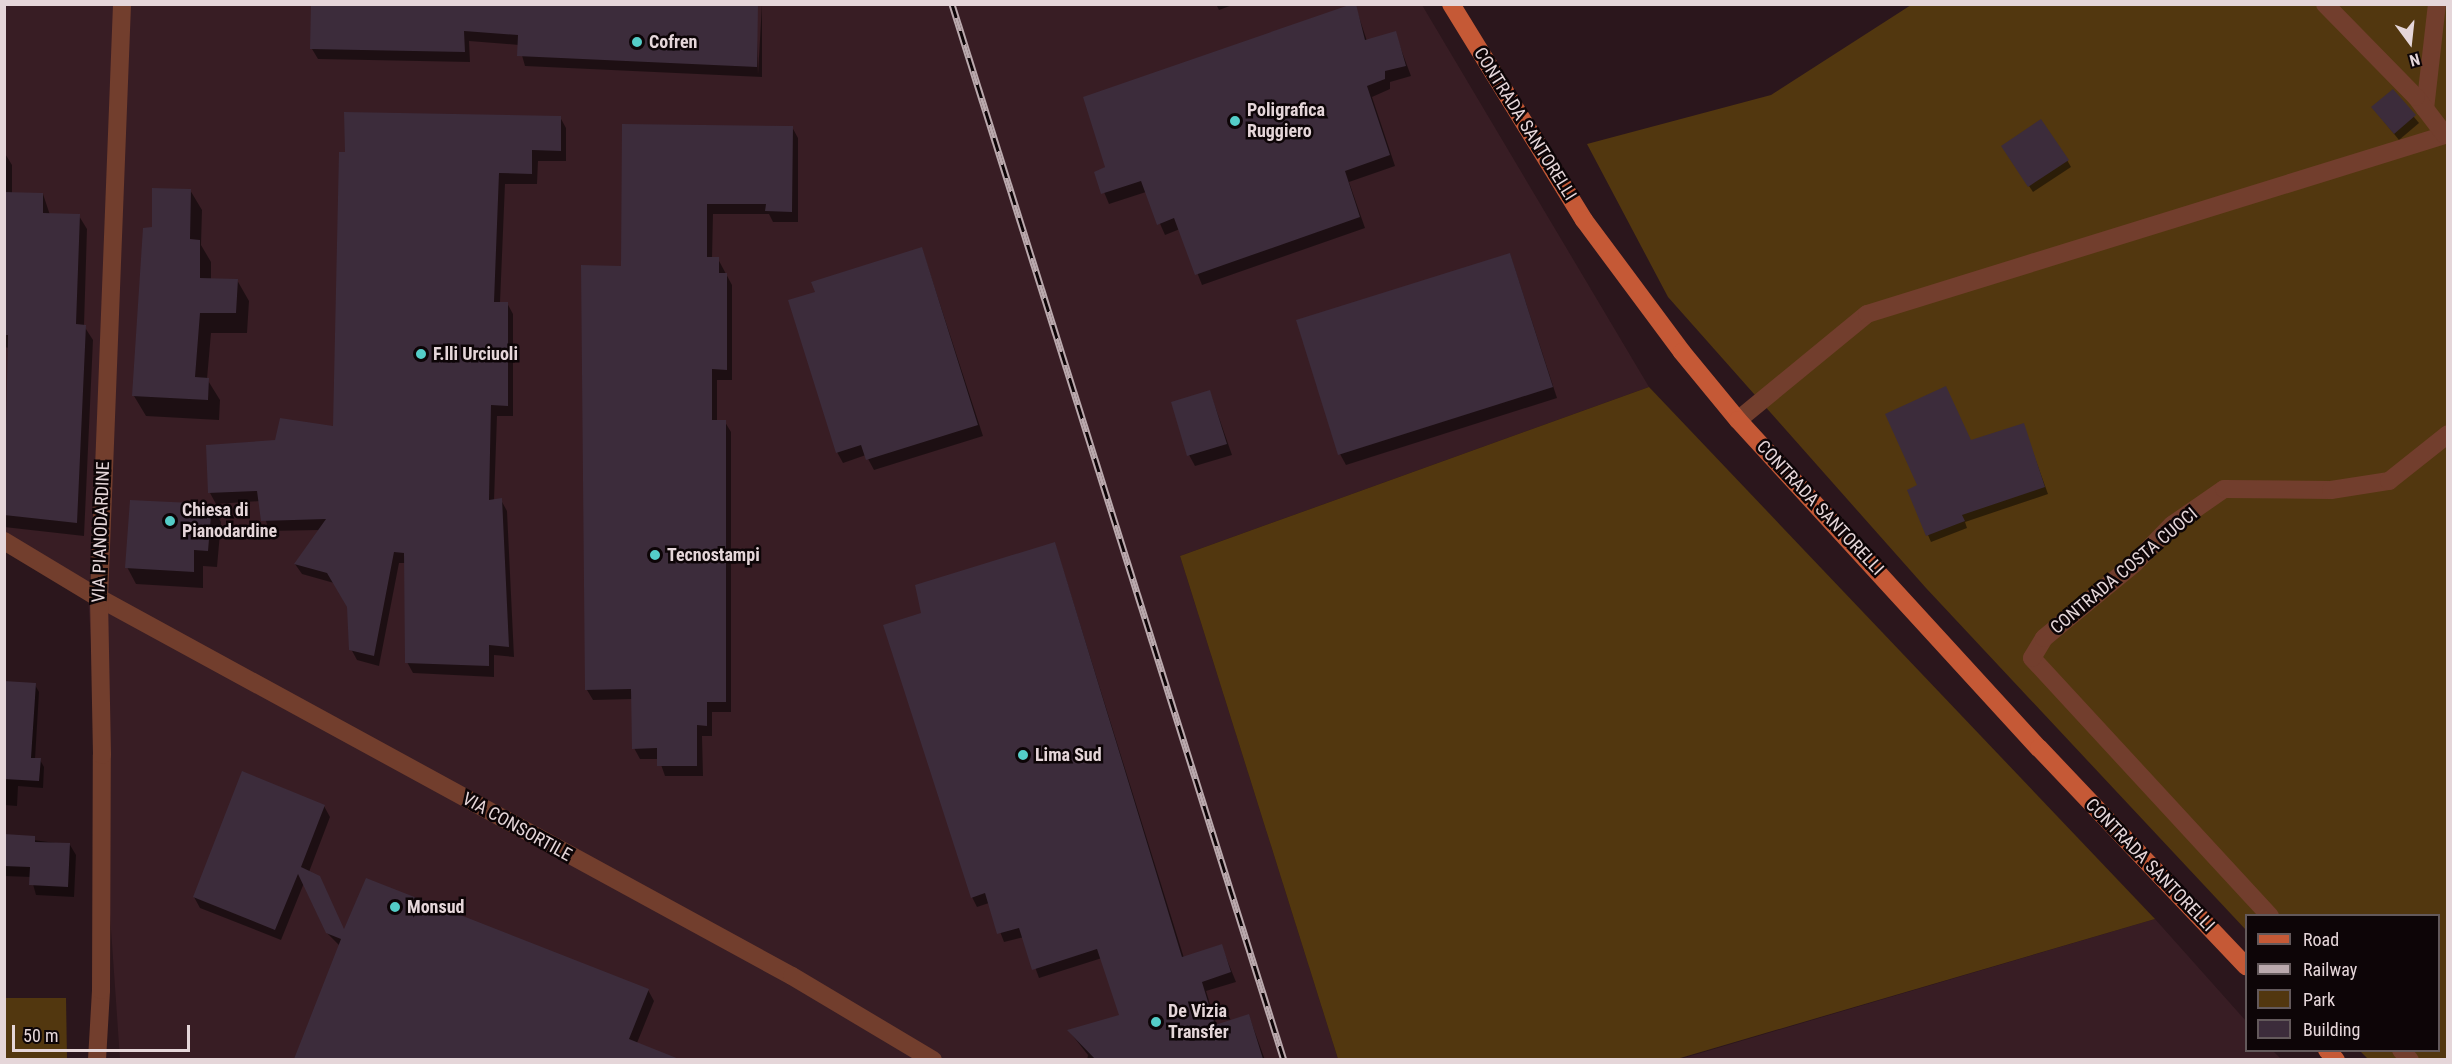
<!DOCTYPE html>
<style>
body{margin:0}
#map{position:relative;width:2452px;height:1064px;overflow:hidden;background:#2b161c;font-family:"Roboto Condensed",sans-serif}
div>[style]{position:absolute}
[style*='--x']{left:calc(var(--x)*1px);top:calc(var(--y)*1px);width:calc(var(--w)*1px);rotate:calc(var(--a)*1deg)}
.built>*{inset:0;background:#381d24}
.green>*{inset:0;background:#52370f}
.shadow>*{inset:0;background:#0007}
.building>*{inset:0;background:#3c2c3b}
.minor>*{height:18px;margin:-9px;padding:0 9px;transform-origin:9px;border-radius:9px;background:#723e2d}
.major>*{height:18px;margin:-9px;padding:0 9px;transform-origin:9px;border-radius:9px;background:#c55936}
.rail>*{height:7px;margin-top:-3.5px;transform-origin:0;background:repeating-linear-gradient(90deg,#0d0507 0 14px,#baa9ad 0 28px);box-sizing:border-box;border-block:2px solid #baa9ad}
.dots>*{width:16px;height:16px;translate:-50% -50%;box-sizing:border-box;border:3px solid #0d0507;border-radius:50%}
span{translate:-50% -50%;white-space:nowrap;text-align:center;line-height:1.15;-webkit-text-stroke:5px #0d0507;paint-order:stroke}
.poi-label{font-size:18px;color:#e5d6d9;font-weight:700}
.left{translate:0 -50%;text-align:left}
.street-label{font-size:18px;color:#e5d6d9}
.frame{position:absolute;inset:0;border:6px solid #e5d6d9;pointer-events:none}
.legend{position:absolute;left:2245px;top:914px;width:195px;height:138px;box-sizing:border-box;background:#0d0507;border:2px solid #63595b;margin:0;padding:8px 10px;list-style:none;font-size:18px;color:#e5d6d9}
.legend li{display:flex;align-items:center;gap:12px;height:30px}
.legend b{width:30px;border:2px solid #63595b}
.north{position:absolute;left:2380px;top:12px;width:60px;height:60px;-webkit-text-stroke:4px #0d0507;paint-order:stroke;rotate:165deg;font-size:16px;font-weight:700;line-height:24px;text-align:center;color:#e5d6d9}
.north::after{content:'';display:block;margin:auto;width:21px;height:27px;background:#e5d6d9;clip-path:polygon(50% 0,100% 100%,50% 72%,0 100%)}
.scale{position:absolute;left:12px;top:1025px;width:178px;height:27px;box-sizing:border-box;border:3px solid #e5d6d9;border-top:0;padding-left:8px;font-size:18px;line-height:21px;white-space:nowrap;color:#e5d6d9;-webkit-text-stroke:4px #0d0507;paint-order:stroke}
</style>
<div id="map">
<div class="built">
<i style="clip-path:polygon(5px 5px,1422px 5px,1649px 387px,1180px 556px,1338px 1059px,120px 1059px,87px 583px,5px 535px)"></i>
<i style="clip-path:polygon(2155px 919px,2246px 1021px,2246px 1050px,2273px 1051px,2281px 1059px,1677px 1060px)"></i>
</div>
<div class="green">
<i style="clip-path:polygon(1911px 5px,2447px 5px,2447px 1059px,2368px 1059px,2360px 1051px,2438px 1050px,2438px 916px,2246px 916px,2246px 930px,1926px 588px,1668px 297px,1587px 144px,1771px 95px)"></i>
<i style="clip-path:polygon(1649px 387px,2155px 919px,1677px 1059px,1338px 1059px,1180px 556px)"></i>
<i style="clip-path:polygon(5px 998px,66px 998px,67px 1059px,5px 1059px)"></i>
</div>
<div class="shadow">
<i style="clip-path:polygon(313px 4px,756px 4px,758px 74px,762px 4px,762px 77px,525px 66px,519px 45px,469px 41px,470px 62px,318px 59px,312px 49px)"></i>
<i style="clip-path:polygon(1216px 4px,1235px 4px,1219px 10px)"></i>
<i style="clip-path:polygon(1355px 5px,1367px 41px,1395px 33px,1411px 76px,1390px 82px,1390px 89px,1372px 97px,1395px 166px,1349px 182px,1365px 228px,1202px 285px,1180px 229px,1165px 235px,1146px 192px,1109px 204px,1096px 173px)"></i>
<i style="clip-path:polygon(2392px 91px,2419px 123px,2399px 140px,2373px 108px)"></i>
<i style="clip-path:polygon(560px 117px,566px 128px,566px 161px,538px 161px,537px 184px,505px 184px,500px 303px,507px 303px,513px 314px,513px 416px,497px 416px,494px 501px,501px 500px,507px 511px,514px 657px,494px 655px,494px 677px,413px 673px,407px 662px,405px 563px,399px 563px,379px 666px,357px 660px,351px 649px,349px 607px,334px 583px,302px 574px,295px 564px,320px 530px,269px 531px,260px 501px,216px 504px,210px 493px,277px 441px,334px 428px,341px 153px)"></i>
<i style="clip-path:polygon(792px 127px,798px 138px,798px 222px,773px 222px,769px 214px,713px 214px,712px 259px,718px 259px,732px 285px,732px 380px,717px 380px,717px 422px,725px 422px,731px 432px,731px 712px,712px 712px,712px 736px,702px 736px,703px 776px,665px 776px,659px 759px,640px 759px,634px 748px,633px 699px,593px 700px,587px 690px,622px 267px)"></i>
<i style="clip-path:polygon(4px 152px,12px 165px,12px 193px,43px 194px,50px 215px,79px 216px,87px 229px,84px 326px,93px 340px,84px 536px,4px 527px,9px 348px,4px 347px)"></i>
<i style="clip-path:polygon(2007px 153px,2067px 160px,2071px 167px,2033px 192px)"></i>
<i style="clip-path:polygon(190px 190px,202px 210px,201px 245px,211px 262px,211px 280px,237px 280px,249px 301px,247px 333px,211px 333px,207px 379px,220px 400px,219px 420px,146px 416px,134px 396px,153px 228px)"></i>
<i style="clip-path:polygon(922px 249px,983px 436px,874px 470px,866px 455px,843px 463px,837px 452px,817px 293px)"></i>
<i style="clip-path:polygon(1510px 254px,1557px 398px,1346px 465px,1340px 454px)"></i>
<i style="clip-path:polygon(1210px 392px,1232px 455px,1195px 466px,1189px 455px)"></i>
<i style="clip-path:polygon(2023px 425px,2048px 494px,1965px 522px,1967px 528px,1931px 542px,1909px 490px,1920px 486px,1971px 442px)"></i>
<i style="clip-path:polygon(211px 505px,221px 522px,217px 567px,203px 566px,203px 588px,136px 584px,127px 567px)"></i>
<i style="clip-path:polygon(1055px 544px,1184px 958px,1221px 945px,1236px 982px,1206px 991px,1217px 1026px,1249px 1016px,1265px 1060px,1087px 1060px,1088px 1055px,1069px 1031px,1121px 1016px,1102px 958px,1039px 978px,1024px 937px,1004px 942px,989px 903px,977px 907px,972px 897px,923px 614px)"></i>
<i style="clip-path:polygon(4px 683px,35px 685px,39px 692px,35px 759px,40px 760px,44px 767px,43px 788px,18px 786px,17px 806px,4px 805px)"></i>
<i style="clip-path:polygon(324px 806px,330px 817px,309px 872px,344px 931px,648px 990px,654px 1001px,637px 1043px,678px 1060px,296px 1060px,340px 946px,327px 933px,304px 883px,281px 940px,200px 908px,194px 897px)"></i>
<i style="clip-path:polygon(4px 836px,70px 845px,76px 855px,74px 897px,36px 895px,31px 877px,4px 876px)"></i>
</div>
<div class="building">
<i style="clip-path:polygon(311px 4px,758px 4px,757px 67px,517px 56px,518px 35px,464px 31px,465px 52px,310px 49px)"></i>
<i style="clip-path:polygon(1352px 4px,1356px 4px,1365px 40px,1396px 31px,1406px 66px,1385px 71px,1385px 79px,1367px 86px,1390px 155px,1345px 171px,1360px 217px,1195px 275px,1174px 218px,1157px 225px,1141px 181px,1101px 194px,1094px 172px,1105px 167px,1083px 97px)"></i>
<i style="clip-path:polygon(2393px 89px,2416px 115px,2394px 134px,2371px 107px)"></i>
<i style="clip-path:polygon(344px 112px,561px 116px,561px 151px,532px 150px,532px 174px,499px 173px,494px 302px,508px 302px,508px 406px,491px 405px,489px 500px,502px 498px,509px 647px,489px 645px,489px 666px,405px 663px,404px 553px,394px 552px,374px 656px,349px 650px,347px 607px,327px 573px,294px 564px,326px 519px,261px 521px,257px 491px,208px 493px,206px 445px,275px 440px,280px 418px,333px 426px,339px 152px,345px 152px)"></i>
<i style="clip-path:polygon(2041px 119px,2069px 160px,2028px 187px,2001px 146px)"></i>
<i style="clip-path:polygon(622px 124px,793px 126px,792px 212px,765px 211px,766px 204px,707px 204px,707px 257px,719px 257px,719px 273px,727px 273px,727px 370px,712px 369px,712px 420px,726px 420px,726px 702px,707px 702px,707px 726px,697px 725px,697px 766px,657px 766px,657px 748px,632px 749px,631px 689px,585px 690px,581px 265px,621px 266px)"></i>
<i style="clip-path:polygon(152px 188px,191px 189px,190px 239px,200px 240px,200px 278px,238px 279px,236px 313px,200px 313px,195px 377px,209px 378px,208px 400px,132px 396px,143px 228px,152px 227px)"></i>
<i style="clip-path:polygon(4px 192px,43px 193px,43px 213px,80px 214px,76px 324px,86px 325px,77px 523px,4px 515px,8px 335px,4px 335px)"></i>
<i style="clip-path:polygon(922px 247px,978px 425px,866px 460px,861px 445px,836px 453px,788px 300px,815px 292px,811px 282px)"></i>
<i style="clip-path:polygon(1510px 253px,1553px 387px,1338px 455px,1296px 320px)"></i>
<i style="clip-path:polygon(1946px 386px,1971px 440px,2024px 423px,2045px 487px,1962px 515px,1965px 521px,1926px 536px,1907px 490px,1917px 485px,1885px 414px)"></i>
<i style="clip-path:polygon(1210px 390px,1227px 444px,1187px 456px,1171px 402px)"></i>
<i style="clip-path:polygon(130px 500px,212px 504px,208px 551px,194px 550px,194px 572px,125px 568px)"></i>
<i style="clip-path:polygon(1055px 542px,1182px 957px,1222px 944px,1231px 972px,1202px 982px,1215px 1025px,1249px 1014px,1263px 1059px,1095px 1059px,1067px 1030px,1119px 1015px,1097px 949px,1032px 970px,1019px 928px,997px 934px,985px 893px,971px 898px,883px 625px,921px 613px,915px 585px)"></i>
<i style="clip-path:polygon(4px 681px,36px 683px,31px 758px,41px 758px,39px 781px,4px 779px)"></i>
<i style="clip-path:polygon(242px 771px,325px 805px,301px 867px,320px 876px,344px 929px,366px 878px,649px 989px,629px 1039px,679px 1059px,294px 1059px,341px 939px,326px 933px,298px 874px,275px 930px,193px 897px)"></i>
<i style="clip-path:polygon(4px 834px,35px 836px,35px 842px,70px 843px,68px 887px,29px 885px,30px 867px,4px 866px)"></i>
</div>
<div class="minor">
<i style="--x:2425;--y:109;--w:106;--a:-83.5"></i>
<i style="--x:1738;--y:420;--w:167;--a:-39.4"></i>
<i style="--x:1867;--y:314;--w:605;--a:-17.21"></i>
<i style="--x:2445;--y:135;--w:48;--a:-127.3"></i>
<i style="--x:2416;--y:97;--w:130;--a:-134.4"></i>
<i style="--x:4;--y:541;--w:111;--a:31"></i>
<i style="--x:99;--y:598;--w:789;--a:28.61"></i>
<i style="--x:792;--y:976;--w:164;--a:30.8"></i>
<i style="--x:2270;--y:916;--w:351;--a:-132.7"></i>
<i style="--x:2032;--y:658;--w:23;--a:-59"></i>
<i style="--x:2044;--y:638;--w:118;--a:-39.5"></i>
<i style="--x:2135;--y:563;--w:53;--a:-45.8"></i>
<i style="--x:2172;--y:525;--w:63;--a:-34.7"></i>
<i style="--x:2224;--y:489;--w:107;--a:0.5"></i>
<i style="--x:2331;--y:490;--w:59;--a:-8.8"></i>
<i style="--x:2389;--y:481;--w:75;--a:-38.5"></i>
<i style="--x:2401;--y:1050;--w:13;--a:48"></i>
<i style="--x:97;--y:1060;--w:70;--a:-86.7"></i>
<i style="--x:101;--y:990;--w:235;--a:-89.8"></i>
<i style="--x:102;--y:755;--w:157;--a:-91.1"></i>
<i style="--x:99;--y:598;--w:594;--a:-87.78"></i>
</div>
<div class="major">
<i style="--x:1451;--y:4;--w:254;--a:58.4"></i>
<i style="--x:1584;--y:220;--w:164;--a:53.4"></i>
<i style="--x:1682;--y:352;--w:88;--a:50.5"></i>
<i style="--x:1738;--y:420;--w:445;--a:47.5"></i>
<i style="--x:2039;--y:748;--w:301;--a:46.5"></i>
<i style="--x:2327;--y:1050;--w:13;--a:48"></i>
</div>
<div class="rail">
<i style="--x:952;--y:4;--w:1107;--a:72.55"></i>
</div>
<div class="dots">
<i style="left:637px;top:42px;background:#54cdc8"></i>
<i style="left:1235px;top:121px;background:#54cdc8"></i>
<i style="left:421px;top:354px;background:#54cdc8"></i>
<i style="left:170px;top:521px;background:#54cdc8"></i>
<i style="left:655px;top:555px;background:#54cdc8"></i>
<i style="left:1023px;top:755px;background:#54cdc8"></i>
<i style="left:395px;top:907px;background:#54cdc8"></i>
<i style="left:1156px;top:1022px;background:#54cdc8"></i>
</div>
<div class="poi-label">
<span class="left" style="left:649px;top:42px">Cofren</span>
<span class="left" style="left:1247px;top:121px">Poligrafica<br>Ruggiero</span>
<span class="left" style="left:433px;top:354px">F.lli Urciuoli</span>
<span class="left" style="left:182px;top:521px">Chiesa di<br>Pianodardine</span>
<span class="left" style="left:667px;top:555px">Tecnostampi</span>
<span class="left" style="left:1035px;top:755px">Lima Sud</span>
<span class="left" style="left:407px;top:907px">Monsud</span>
<span class="left" style="left:1168px;top:1022px">De Vizia<br>Transfer</span>
</div>
<div class="street-label">
<span style="left:1525px;top:124px;rotate:58deg">CONTRADA SANTORELLI</span>
<span style="left:1820px;top:508px;rotate:47deg">CONTRADA SANTORELLI</span>
<span style="left:101px;top:532px;rotate:-88deg">VIA PIANODARDINE</span>
<span style="left:2124px;top:571px;rotate:-40deg">CONTRADA COSTA CUOCI</span>
<span style="left:517px;top:827px;rotate:29deg">VIA CONSORTILE</span>
<span style="left:2150px;top:865px;rotate:46deg">CONTRADA SANTORELLI</span>
</div>
<div class="frame"></div>
<ul class="legend">
<li><b style="height:8px;background:#c55936"></b>Road</li>
<li><b style="height:8px;background:#baa9ad"></b>Railway</li>
<li><b style="height:16px;background:#52370f"></b>Park</li>
<li><b style="height:16px;background:#3c2c3b"></b>Building</li>
</ul>
<div class="north">N</div>
<div class="scale">50 m</div>
</div>
